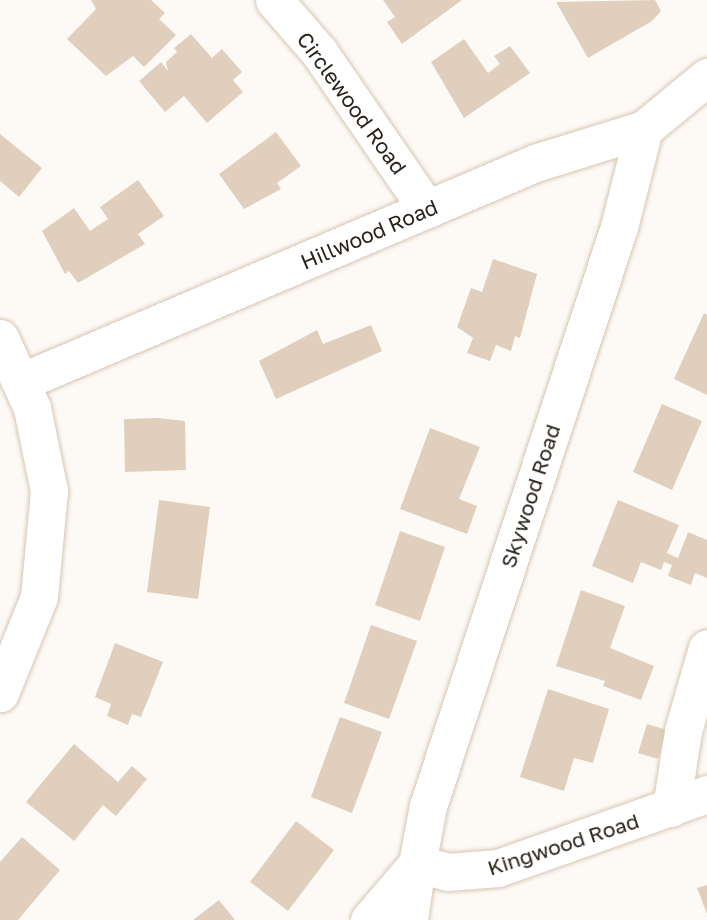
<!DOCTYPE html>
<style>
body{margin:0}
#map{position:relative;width:707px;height:920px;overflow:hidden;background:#fdfaf6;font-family:"Golos Text",sans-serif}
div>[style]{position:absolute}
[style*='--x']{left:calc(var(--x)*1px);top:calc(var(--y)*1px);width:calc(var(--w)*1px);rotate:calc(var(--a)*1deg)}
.building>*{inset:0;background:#dfcfbc}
.roads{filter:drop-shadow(0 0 2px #d6c6b3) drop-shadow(0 0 2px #d6c6b3)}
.street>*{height:37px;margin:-18.5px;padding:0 18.5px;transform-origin:18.5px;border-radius:18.5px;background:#fff}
span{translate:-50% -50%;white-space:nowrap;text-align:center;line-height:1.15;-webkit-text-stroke:5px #fff;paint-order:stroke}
.street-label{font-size:21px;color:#28221b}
</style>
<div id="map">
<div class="building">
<i style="clip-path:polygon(91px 0,151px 0,165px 13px,159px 19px,176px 35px,144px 67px,133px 56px,106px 76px,67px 39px,96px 9px)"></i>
<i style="clip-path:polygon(383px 0,462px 0,402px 44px,387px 22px,395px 17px)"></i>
<i style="clip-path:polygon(655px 0,661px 11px,652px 21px,588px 58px,556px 2px)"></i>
<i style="clip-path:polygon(191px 34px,212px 58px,222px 49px,242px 72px,233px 80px,243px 92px,207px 123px,184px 96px,165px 112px,139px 81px,161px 62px,168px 71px,166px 62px,177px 52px,174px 48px)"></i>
<i style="clip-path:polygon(464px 39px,488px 73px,500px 64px,494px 56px,510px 46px,530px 73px,464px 118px,431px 62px)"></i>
<i style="clip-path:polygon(276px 132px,301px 166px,277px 183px,281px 189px,244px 209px,219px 174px)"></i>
<i style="clip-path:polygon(0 134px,42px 168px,19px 197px,0 181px)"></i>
<i style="clip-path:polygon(138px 180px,164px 216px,138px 234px,145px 244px,78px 283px,69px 271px,65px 274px,42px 231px,74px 208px,90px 231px,108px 219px,100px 207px)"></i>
<i style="clip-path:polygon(493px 259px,537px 274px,520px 338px,515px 336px,511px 351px,496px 345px,490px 361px,467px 353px,473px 338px,457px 327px,471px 288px,482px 292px)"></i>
<i style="clip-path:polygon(704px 313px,707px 315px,707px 395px,674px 379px)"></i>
<i style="clip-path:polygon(371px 325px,382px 351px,276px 399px,259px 361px,317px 330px,323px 344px)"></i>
<i style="clip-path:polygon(662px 404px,702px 421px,672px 490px,633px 472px)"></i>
<i style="clip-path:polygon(158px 418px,185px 421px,186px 470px,125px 472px,124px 419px)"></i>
<i style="clip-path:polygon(430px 428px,480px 447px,459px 499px,477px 506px,467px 534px,400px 509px)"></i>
<i style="clip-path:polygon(159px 500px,210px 507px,198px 599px,147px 592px)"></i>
<i style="clip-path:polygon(618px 500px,679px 525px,667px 553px,678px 558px,688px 532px,707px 540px,707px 578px,695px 573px,691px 585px,668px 576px,672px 565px,664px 562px,661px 570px,641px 562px,633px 583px,592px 566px)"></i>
<i style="clip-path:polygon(400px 531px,445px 547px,420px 621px,375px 605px)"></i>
<i style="clip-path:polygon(581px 590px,625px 606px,610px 648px,654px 666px,641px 700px,603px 686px,605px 681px,556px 666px)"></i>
<i style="clip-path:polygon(371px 625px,417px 641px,389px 719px,344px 703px)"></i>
<i style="clip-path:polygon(115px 643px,163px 662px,141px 717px,132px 714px,128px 725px,107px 716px,111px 704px,95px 697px)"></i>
<i style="clip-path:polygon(548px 689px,609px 709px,593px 763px,574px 758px,564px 791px,520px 777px)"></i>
<i style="clip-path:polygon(340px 717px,382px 732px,352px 813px,311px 797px)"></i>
<i style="clip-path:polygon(647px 724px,667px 730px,658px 759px,638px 753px)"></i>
<i style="clip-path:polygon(74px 744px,118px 782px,132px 766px,147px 779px,116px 816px,103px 805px,74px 841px,26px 802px)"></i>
<i style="clip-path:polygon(296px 821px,334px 850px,288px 911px,250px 882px)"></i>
<i style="clip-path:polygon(22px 837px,60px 870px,18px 920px,0 920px,0 862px)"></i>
<i style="clip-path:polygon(707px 885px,707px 914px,697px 888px)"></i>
<i style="clip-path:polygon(219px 900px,235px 920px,193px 920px)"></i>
</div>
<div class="roads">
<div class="street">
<i style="--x:274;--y:0;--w:69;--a:49.1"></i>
<i style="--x:319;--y:52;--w:191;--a:55.5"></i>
<i style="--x:0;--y:338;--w:77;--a:65.4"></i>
<i style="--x:32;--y:408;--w:85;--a:78.4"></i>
<i style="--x:49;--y:491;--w:106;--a:95.4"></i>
<i style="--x:39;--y:597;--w:104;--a:112.1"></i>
<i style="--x:23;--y:381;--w:556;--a:-23.06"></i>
<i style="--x:535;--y:163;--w:114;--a:-17.3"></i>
<i style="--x:644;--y:129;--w:82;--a:-39.5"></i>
<i style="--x:671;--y:808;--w:78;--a:-81.1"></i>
<i style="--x:683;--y:731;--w:86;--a:-73.9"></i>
<i style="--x:369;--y:920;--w:74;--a:-49.4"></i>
<i style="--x:417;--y:864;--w:59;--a:-79.3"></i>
<i style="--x:428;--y:806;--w:610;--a:-71.74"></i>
<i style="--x:619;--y:227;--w:101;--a:-75.7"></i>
<i style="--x:409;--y:920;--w:57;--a:-81.9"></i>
<i style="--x:417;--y:864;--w:32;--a:14"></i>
<i style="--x:448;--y:872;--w:50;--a:-4.6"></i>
<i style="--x:498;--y:868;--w:222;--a:-19.5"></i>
</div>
</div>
<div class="street-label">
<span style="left:352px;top:103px;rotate:54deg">Circlewood Road</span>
<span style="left:369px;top:234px;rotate:-23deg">Hillwood Road</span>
<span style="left:530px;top:496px;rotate:-72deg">Skywood Road</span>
<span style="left:563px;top:844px;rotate:-18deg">Kingwood Road</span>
</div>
</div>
